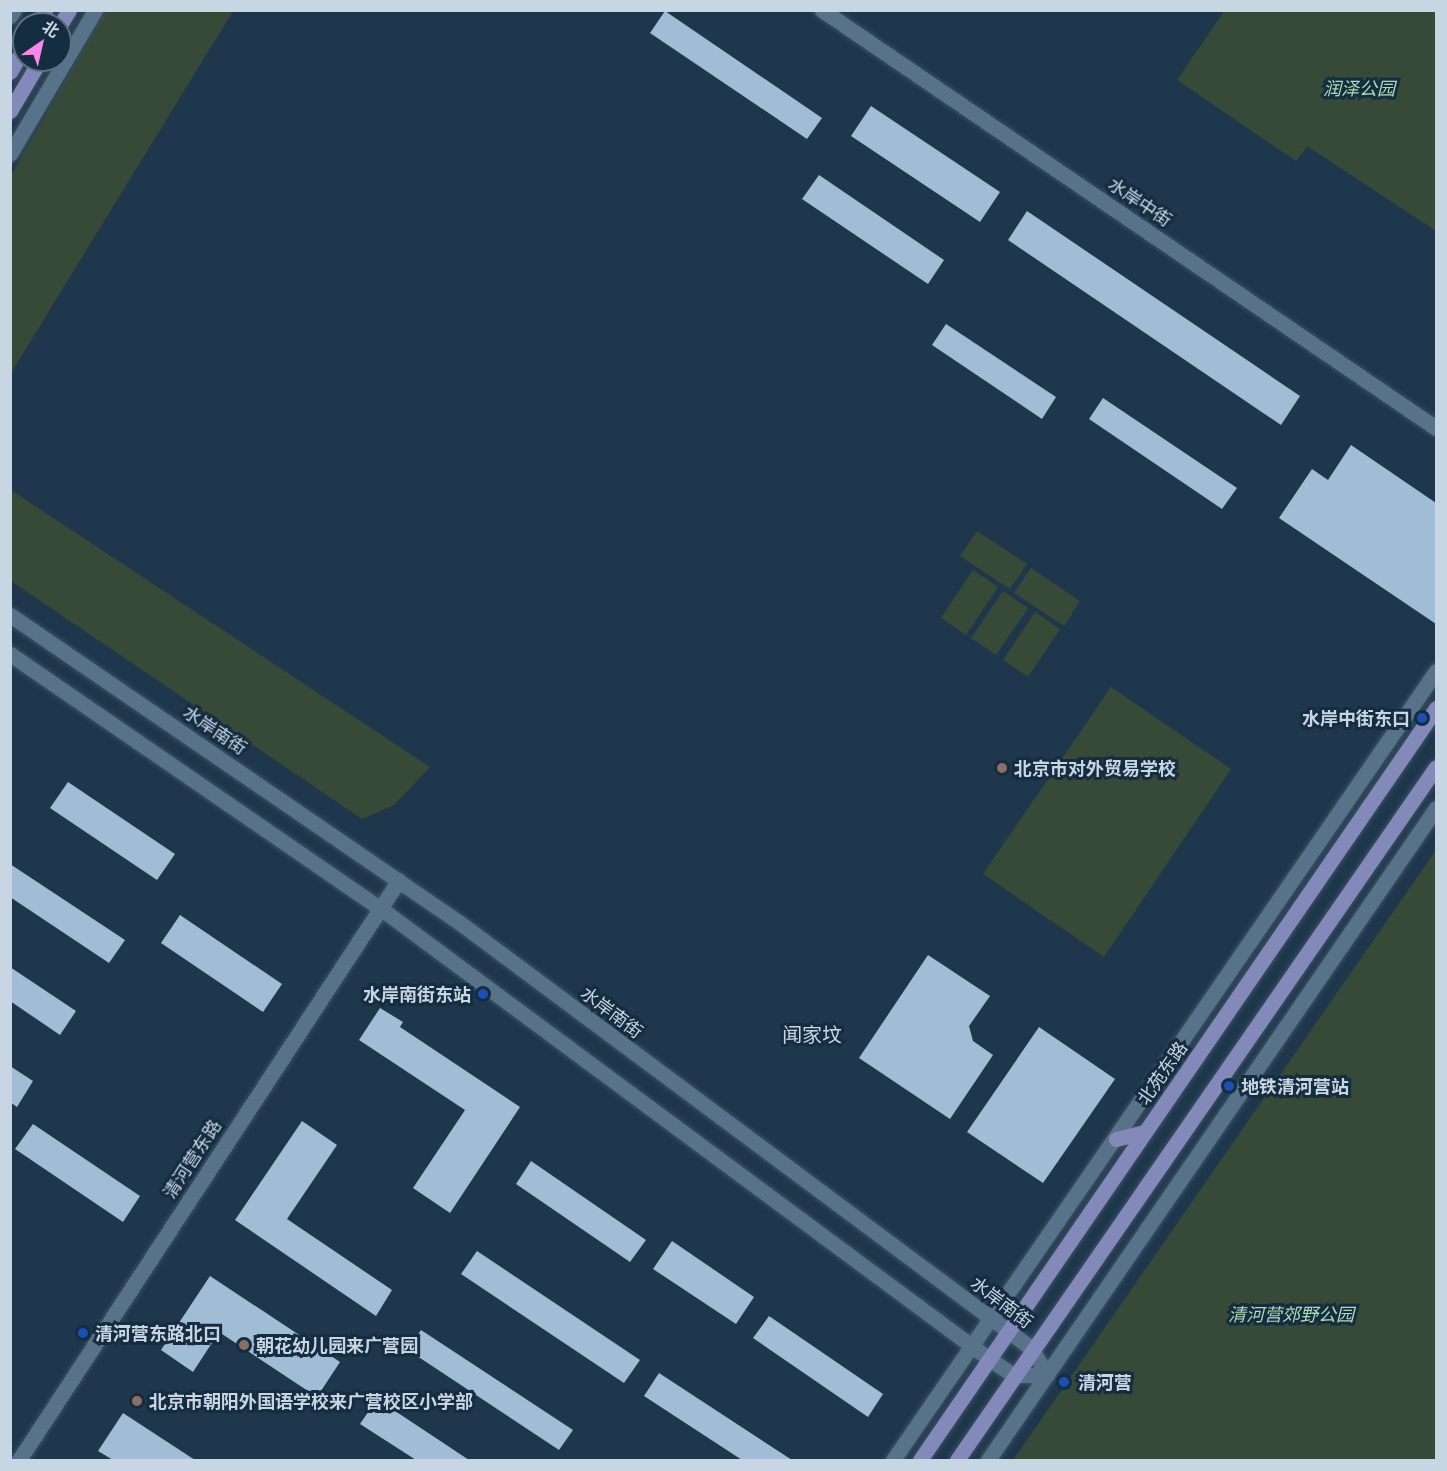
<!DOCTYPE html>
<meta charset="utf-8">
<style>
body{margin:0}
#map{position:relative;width:1447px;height:1471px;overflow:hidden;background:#1f374c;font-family:"PT Serif","Noto Sans SC",serif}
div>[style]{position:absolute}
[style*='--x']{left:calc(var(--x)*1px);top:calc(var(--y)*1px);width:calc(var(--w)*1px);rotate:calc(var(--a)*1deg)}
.green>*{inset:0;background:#364a37}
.building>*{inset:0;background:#a1bdd6}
.roads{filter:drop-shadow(0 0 2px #3c5263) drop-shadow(0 0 2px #3c5263)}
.minor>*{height:15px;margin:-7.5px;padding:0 7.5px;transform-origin:7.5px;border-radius:7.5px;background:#58728a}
.major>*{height:15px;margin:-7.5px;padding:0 7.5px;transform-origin:7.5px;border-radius:7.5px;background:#8389b8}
.dots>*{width:16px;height:16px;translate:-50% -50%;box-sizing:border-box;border:3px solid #152d41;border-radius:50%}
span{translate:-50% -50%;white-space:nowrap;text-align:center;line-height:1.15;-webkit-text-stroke:6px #152d41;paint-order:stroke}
.park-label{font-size:18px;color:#addbaf;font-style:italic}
.street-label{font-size:18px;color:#c8d6e4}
.poi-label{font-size:18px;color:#c8d6e4;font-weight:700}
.right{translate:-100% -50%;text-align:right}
.left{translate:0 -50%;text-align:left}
.neighbourhood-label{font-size:20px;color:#c8d6e4}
.frame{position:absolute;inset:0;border:12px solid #c8d6e4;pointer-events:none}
.north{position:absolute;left:12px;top:12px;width:60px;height:60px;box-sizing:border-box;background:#152d41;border:2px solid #5d7182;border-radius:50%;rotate:34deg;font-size:16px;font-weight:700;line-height:24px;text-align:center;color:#c8d6e4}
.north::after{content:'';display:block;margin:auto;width:21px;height:27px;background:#f987e9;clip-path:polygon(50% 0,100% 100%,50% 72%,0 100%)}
</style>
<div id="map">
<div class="green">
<i style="clip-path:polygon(1225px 10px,1436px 11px,1436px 231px,1307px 146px,1296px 161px,1177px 80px)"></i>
<i style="clip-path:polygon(105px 11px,233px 11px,11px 373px,11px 175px)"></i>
<i style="clip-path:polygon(10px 490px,11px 490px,430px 767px,394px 805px,362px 819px,11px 581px)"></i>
<i style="clip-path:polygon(977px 531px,1027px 564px,1010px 589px,960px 556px)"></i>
<i style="clip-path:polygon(1031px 568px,1080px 601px,1064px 626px,1014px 593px)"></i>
<i style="clip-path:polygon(973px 570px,998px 587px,966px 635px,941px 618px)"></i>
<i style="clip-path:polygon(1003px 591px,1028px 608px,996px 655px,971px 638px)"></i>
<i style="clip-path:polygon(1035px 612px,1060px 629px,1028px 677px,1003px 660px)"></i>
<i style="clip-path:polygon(1111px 687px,1231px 769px,1104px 957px,983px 874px)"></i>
<i style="clip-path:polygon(1436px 850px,1436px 1460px,1013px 1460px)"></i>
</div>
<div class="building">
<i style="clip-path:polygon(665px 11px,822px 118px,807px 139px,650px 33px)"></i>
<i style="clip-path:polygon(871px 106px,1000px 192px,980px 222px,851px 136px)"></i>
<i style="clip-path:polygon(819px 175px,944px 260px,928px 284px,802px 199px)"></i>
<i style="clip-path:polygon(1027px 211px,1300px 396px,1281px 425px,1008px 240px)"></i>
<i style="clip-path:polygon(946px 324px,1056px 397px,1042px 419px,932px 345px)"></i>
<i style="clip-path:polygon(1103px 398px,1237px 488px,1222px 509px,1089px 419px)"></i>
<i style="clip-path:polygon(1351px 445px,1436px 503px,1436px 624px,1279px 518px,1312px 469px,1328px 480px)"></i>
<i style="clip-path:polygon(68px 782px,175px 854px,157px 880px,50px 808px)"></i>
<i style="clip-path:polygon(10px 864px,125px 940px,109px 963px,10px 897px)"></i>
<i style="clip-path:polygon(180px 915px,282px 984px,263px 1012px,161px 943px)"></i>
<i style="clip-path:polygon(928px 955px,990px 996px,969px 1026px,973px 1041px,993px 1055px,950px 1119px,859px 1058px)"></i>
<i style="clip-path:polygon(10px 967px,76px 1011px,60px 1035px,10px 1001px)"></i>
<i style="clip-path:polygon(380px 1008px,403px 1022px,400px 1027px,520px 1107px,450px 1213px,413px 1188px,465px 1110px,359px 1040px)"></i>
<i style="clip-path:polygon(1039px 1027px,1115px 1079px,1043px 1183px,967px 1132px)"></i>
<i style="clip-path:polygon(10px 1066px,33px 1081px,17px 1107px,10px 1102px)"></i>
<i style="clip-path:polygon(302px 1121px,337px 1145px,287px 1219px,392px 1290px,376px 1316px,235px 1220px)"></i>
<i style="clip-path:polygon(33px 1124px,140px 1196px,123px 1222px,15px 1149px)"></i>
<i style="clip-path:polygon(531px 1161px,646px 1240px,630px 1262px,516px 1184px)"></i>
<i style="clip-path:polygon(672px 1241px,754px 1297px,736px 1324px,653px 1269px)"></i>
<i style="clip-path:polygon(477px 1251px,640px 1360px,624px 1383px,461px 1274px)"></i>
<i style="clip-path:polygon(210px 1276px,340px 1362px,317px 1397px,219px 1332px,193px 1372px,161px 1350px)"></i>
<i style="clip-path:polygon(769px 1316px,883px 1394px,868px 1417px,753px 1338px)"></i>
<i style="clip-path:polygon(421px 1330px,573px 1430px,559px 1450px,408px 1350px)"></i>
<i style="clip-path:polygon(659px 1373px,792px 1460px,742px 1460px,644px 1396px)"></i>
<i style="clip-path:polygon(377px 1399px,469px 1460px,416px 1460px,360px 1424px)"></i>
<i style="clip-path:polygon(123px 1413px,195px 1460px,113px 1460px,98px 1451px)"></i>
</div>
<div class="roads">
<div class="minor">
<i style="--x:822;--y:10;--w:743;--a:34.25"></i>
<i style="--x:10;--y:16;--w:7;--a:-56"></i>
<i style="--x:10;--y:154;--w:167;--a:-59.4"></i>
<i style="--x:10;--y:615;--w:545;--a:34.39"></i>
<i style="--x:460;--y:923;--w:712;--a:36.66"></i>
<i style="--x:1031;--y:1348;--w:31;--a:59"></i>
<i style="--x:10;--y:654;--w:449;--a:34.5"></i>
<i style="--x:380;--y:908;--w:756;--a:36.51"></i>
<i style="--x:988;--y:1358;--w:30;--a:34"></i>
<i style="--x:1013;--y:1375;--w:34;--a:0"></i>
<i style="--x:19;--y:1460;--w:693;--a:-56.77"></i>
<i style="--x:893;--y:1460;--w:958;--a:-55.46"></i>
<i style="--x:988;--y:1460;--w:791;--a:-55.51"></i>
</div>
<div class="major">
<i style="--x:38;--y:24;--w:16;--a:-63"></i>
<i style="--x:60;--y:25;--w:17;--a:-59"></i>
<i style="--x:10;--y:72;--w:28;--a:-60"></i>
<i style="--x:10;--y:111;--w:59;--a:-59.5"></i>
<i style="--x:1116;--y:1139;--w:29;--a:-14"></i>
<i style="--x:920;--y:1460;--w:912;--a:-55.54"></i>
<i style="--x:957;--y:1460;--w:842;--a:-55.35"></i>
</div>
</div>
<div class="dots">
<i style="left:1422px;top:718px;background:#1a4fb4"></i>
<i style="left:1002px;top:768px;background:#8d6e63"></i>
<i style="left:483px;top:994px;background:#1a4fb4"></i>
<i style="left:1229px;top:1086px;background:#1a4fb4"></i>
<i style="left:83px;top:1333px;background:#1a4fb4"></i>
<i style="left:244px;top:1345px;background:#8d6e63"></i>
<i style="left:1064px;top:1382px;background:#1a4fb4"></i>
<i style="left:137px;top:1401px;background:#8d6e63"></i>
</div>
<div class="park-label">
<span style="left:1359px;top:88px">润泽公园</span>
<span style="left:1291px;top:1314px">清河营郊野公园</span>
</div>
<div class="street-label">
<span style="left:1140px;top:202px;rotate:34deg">水岸中街</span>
<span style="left:215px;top:730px;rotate:34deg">水岸南街</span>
<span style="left:612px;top:1012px;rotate:37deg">水岸南街</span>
<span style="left:1162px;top:1073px;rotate:-55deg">北苑东路</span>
<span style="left:192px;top:1159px;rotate:-57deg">清河营东路</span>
<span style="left:1002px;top:1302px;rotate:37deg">水岸南街</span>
</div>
<div class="poi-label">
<span class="right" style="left:1410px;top:718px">水岸中街东口</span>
<span class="left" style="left:1014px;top:768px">北京市对外贸易学校</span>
<span class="right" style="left:471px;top:994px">水岸南街东站</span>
<span class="left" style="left:1241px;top:1086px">地铁清河营站</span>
<span class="left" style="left:95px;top:1333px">清河营东路北口</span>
<span class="left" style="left:256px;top:1345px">朝花幼儿园来广营园</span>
<span class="left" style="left:1078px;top:1382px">清河营</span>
<span class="left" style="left:149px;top:1401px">北京市朝阳外国语学校来广营校区小学部</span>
</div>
<div class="neighbourhood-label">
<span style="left:812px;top:1034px">闻家坟</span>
</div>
<div class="frame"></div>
<div class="north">北</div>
</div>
